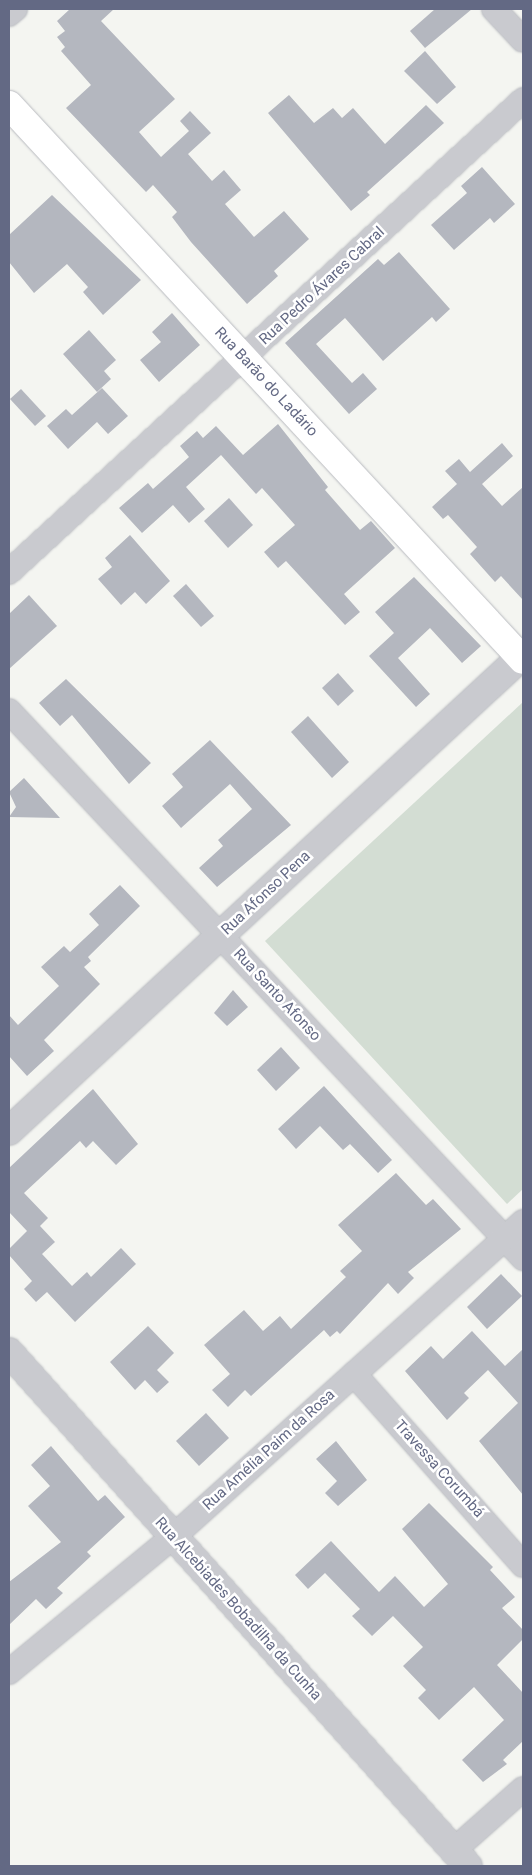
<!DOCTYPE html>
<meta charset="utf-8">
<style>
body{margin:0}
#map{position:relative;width:532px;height:1875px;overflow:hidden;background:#f4f5f1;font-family:Roboto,sans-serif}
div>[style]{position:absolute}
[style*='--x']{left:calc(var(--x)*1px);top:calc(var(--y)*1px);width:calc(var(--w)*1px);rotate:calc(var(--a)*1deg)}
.green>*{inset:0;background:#d3ddd3}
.building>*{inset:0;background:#b4b7bf}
.roads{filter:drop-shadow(0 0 1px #b9bbc0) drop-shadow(0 0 1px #b9bbc0)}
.minor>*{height:24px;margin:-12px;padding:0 12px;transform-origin:12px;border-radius:12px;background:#c9cacf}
.tertiary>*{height:28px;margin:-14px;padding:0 14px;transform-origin:14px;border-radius:14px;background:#c9cacf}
.primary>*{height:28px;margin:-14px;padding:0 14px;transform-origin:14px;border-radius:14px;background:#fff}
span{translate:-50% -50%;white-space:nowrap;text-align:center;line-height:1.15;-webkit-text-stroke:5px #fff;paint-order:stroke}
.street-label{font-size:15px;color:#636984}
.frame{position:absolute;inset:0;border:10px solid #636984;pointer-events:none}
</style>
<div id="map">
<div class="green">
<i style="clip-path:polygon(523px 702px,523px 1189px,507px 1204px,265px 941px)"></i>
</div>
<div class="building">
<i style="clip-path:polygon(70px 9px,114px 9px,101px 21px,175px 99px,139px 132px,161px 157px,189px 131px,180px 121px,190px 111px,211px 133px,188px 154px,212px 181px,224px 170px,241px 190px,225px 204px,254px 237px,284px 211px,309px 239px,274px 271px,278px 276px,247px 304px,191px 242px,172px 217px,177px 212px,153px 185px,146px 192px,66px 108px,91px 85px,61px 51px,65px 47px,57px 37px,65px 31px,57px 21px)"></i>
<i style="clip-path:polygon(435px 9px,472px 9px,425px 48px,410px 31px)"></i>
<i style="clip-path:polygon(425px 51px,456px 87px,437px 104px,404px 71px)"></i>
<i style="clip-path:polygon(289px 95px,314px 123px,333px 108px,342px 118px,353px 108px,385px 144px,426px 105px,444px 123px,367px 192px,370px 195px,351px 211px,268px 113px)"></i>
<i style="clip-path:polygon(482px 167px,515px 204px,494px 223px,490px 218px,454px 250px,431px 225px,467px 193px,461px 186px)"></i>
<i style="clip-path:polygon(52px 195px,141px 280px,103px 315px,83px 292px,88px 287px,67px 264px,34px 293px,9px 262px,9px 235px)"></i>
<i style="clip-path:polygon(399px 252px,450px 309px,436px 322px,432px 317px,383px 361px,345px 318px,316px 344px,352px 383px,363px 373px,377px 389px,349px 414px,285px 343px,378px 259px,384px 265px)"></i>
<i style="clip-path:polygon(172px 313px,200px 345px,159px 382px,140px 360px,161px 342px,152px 332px)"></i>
<i style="clip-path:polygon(89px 330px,116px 360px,104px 371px,111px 379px,97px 392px,63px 354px)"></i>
<i style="clip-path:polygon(102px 388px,128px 416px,108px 434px,97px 422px,68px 449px,47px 426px,66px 409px,72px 415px)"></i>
<i style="clip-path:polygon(21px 389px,46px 416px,35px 426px,10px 399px)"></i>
<i style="clip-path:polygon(278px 424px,328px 487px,325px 490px,360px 530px,371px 521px,395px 548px,344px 594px,360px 612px,345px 625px,286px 561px,278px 568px,264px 552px,295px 525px,262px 488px,256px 494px,221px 455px,186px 487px,205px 509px,189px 523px,173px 505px,142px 533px,119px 508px,148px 483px,153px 489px,189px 457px,180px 446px,197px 431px,203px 438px,216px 426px,243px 455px)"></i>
<i style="clip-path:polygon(502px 443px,513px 456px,482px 484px,502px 506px,523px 487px,523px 600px,501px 576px,495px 582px,470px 554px,477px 547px,448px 515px,443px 519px,432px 507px,457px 484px,445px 471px,459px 459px,470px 472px)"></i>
<i style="clip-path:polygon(229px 498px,253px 525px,228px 548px,204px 521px)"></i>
<i style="clip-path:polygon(130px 535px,170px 581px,146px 604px,135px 592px,121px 605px,98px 579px,112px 567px,105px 558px)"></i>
<i style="clip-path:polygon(414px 577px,481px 646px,462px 663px,430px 628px,398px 658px,430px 694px,416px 707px,369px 656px,394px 633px,375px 612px)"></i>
<i style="clip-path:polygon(186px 584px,214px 616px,201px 627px,173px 596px)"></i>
<i style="clip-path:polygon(29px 595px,57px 626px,9px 669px,9px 614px)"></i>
<i style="clip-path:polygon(338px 673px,354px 691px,338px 706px,322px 688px)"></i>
<i style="clip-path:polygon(66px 679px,151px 763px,129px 784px,72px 715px,60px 726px,39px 703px)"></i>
<i style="clip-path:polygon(308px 716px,349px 762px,332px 778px,291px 732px)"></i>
<i style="clip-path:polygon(210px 740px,291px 825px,217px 887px,199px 868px,223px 846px,218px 840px,252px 809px,230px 784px,181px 828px,162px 806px,183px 787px,172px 774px)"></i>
<i style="clip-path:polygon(24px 778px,60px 818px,9px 817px,16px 807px,9px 792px)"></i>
<i style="clip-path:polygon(120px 885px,140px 906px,88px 957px,91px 961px,84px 967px,100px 984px,44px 1040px,54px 1051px,27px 1076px,9px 1056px,9px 1015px,18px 1025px,59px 986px,41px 967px,64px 946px,70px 952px,99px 925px,89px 914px)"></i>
<i style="clip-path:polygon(233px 990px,248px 1007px,227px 1026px,214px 1013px)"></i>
<i style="clip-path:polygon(281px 1047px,300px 1068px,276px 1091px,257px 1070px)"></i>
<i style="clip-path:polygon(324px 1086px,392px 1160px,378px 1173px,350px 1144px,343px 1150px,320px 1126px,296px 1149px,278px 1129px)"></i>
<i style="clip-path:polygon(93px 1089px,138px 1144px,116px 1165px,93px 1141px,86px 1148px,80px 1141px,24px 1193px,48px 1218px,40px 1226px,55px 1242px,42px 1254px,72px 1286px,87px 1272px,91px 1277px,121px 1248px,136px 1264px,75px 1322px,47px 1292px,36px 1302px,24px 1289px,32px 1281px,9px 1255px,9px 1249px,27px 1231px,9px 1212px,9px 1168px)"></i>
<i style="clip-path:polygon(396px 1173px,426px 1205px,433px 1199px,461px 1229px,408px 1272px,414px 1278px,398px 1294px,388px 1283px,340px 1334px,337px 1331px,330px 1337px,324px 1330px,251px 1396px,245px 1390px,228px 1407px,212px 1390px,230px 1374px,204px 1345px,244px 1310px,263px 1331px,280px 1316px,291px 1329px,346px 1277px,340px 1271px,362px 1251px,338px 1225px)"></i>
<i style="clip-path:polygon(501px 1274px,522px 1296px,487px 1329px,467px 1307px)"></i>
<i style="clip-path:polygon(148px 1326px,174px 1353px,157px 1370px,169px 1382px,157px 1393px,145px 1380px,135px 1390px,110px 1362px)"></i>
<i style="clip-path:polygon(472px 1331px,505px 1366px,523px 1349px,523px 1495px,479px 1441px,518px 1403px,488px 1370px,464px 1393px,469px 1398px,447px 1420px,405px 1371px,431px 1346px,443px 1359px)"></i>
<i style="clip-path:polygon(206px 1413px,229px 1438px,199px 1466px,176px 1441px)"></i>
<i style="clip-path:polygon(336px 1441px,367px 1480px,338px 1506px,325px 1493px,337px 1481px,316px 1459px)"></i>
<i style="clip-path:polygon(51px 1446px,98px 1501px,105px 1495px,125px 1517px,87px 1552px,91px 1556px,57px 1588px,63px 1593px,46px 1609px,36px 1599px,9px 1625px,9px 1582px,61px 1542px,28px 1506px,50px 1486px,31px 1465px)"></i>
<i style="clip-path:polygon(429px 1503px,493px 1567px,490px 1570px,515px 1597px,502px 1608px,523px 1630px,523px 1639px,497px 1665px,523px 1693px,523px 1741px,503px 1760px,507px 1764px,483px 1782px,462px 1760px,504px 1720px,474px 1687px,439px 1720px,418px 1698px,426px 1690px,403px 1666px,423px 1647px,393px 1616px,372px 1636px,352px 1616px,360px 1609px,325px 1573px,308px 1589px,295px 1575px,331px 1541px,379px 1592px,395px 1576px,424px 1607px,448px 1584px,402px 1529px)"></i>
</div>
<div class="roads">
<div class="minor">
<i style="--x:494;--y:9;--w:42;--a:46.9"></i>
<i style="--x:9;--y:14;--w:8;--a:-40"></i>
<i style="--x:9;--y:572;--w:698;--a:-42.56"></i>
<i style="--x:9;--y:711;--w:751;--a:46.78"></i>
<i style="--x:354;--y:1374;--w:255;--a:48.5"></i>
<i style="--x:9;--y:1672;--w:212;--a:-39.5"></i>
<i style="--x:173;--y:1537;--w:471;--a:-42"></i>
<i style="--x:454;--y:1850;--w:92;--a:-41.5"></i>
</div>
<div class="tertiary">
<i style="--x:9;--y:1131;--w:701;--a:-42.8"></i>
<i style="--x:9;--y:1352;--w:689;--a:48.24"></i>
</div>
<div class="primary">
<i style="--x:9;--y:105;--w:756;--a:47.2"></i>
</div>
</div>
<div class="street-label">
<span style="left:322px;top:286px;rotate:-43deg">Rua Pedro Ávares Cabral</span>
<span style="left:266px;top:382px;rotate:47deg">Rua Barão do Ladário</span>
<span style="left:266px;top:893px;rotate:-43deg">Rua Afonso Pena</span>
<span style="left:277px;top:995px;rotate:47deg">Rua Santo Afonso</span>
<span style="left:269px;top:1450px;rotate:-42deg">Rua Amélia Paim da Rosa</span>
<span style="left:439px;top:1469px;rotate:48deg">Travessa Corumbá</span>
<span style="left:238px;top:1609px;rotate:48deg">Rua Alcebiades Bobadilha da Cunha</span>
</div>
<div class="frame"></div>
</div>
